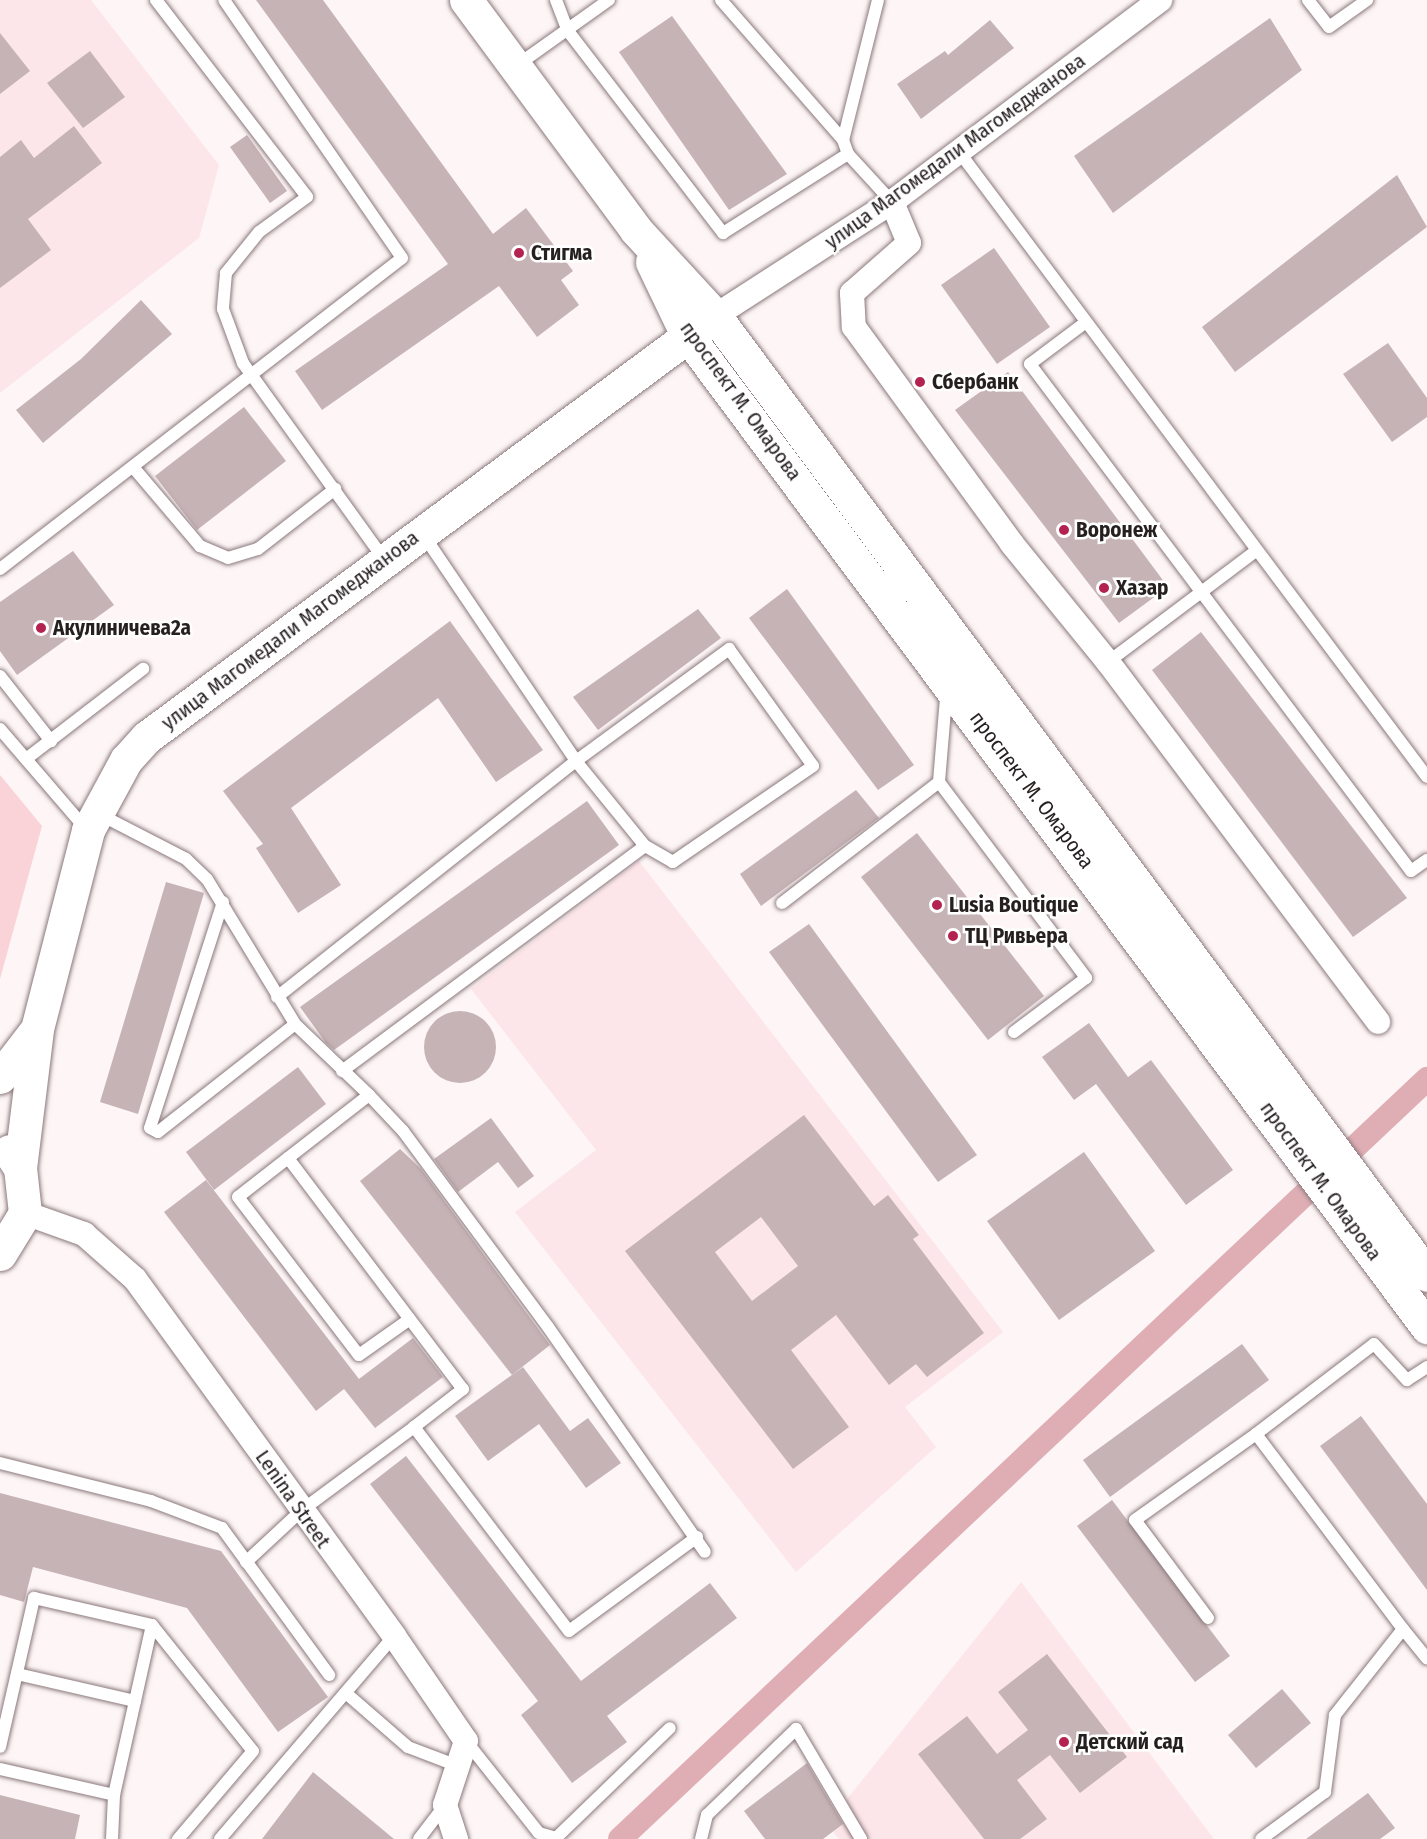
<!DOCTYPE html>
<meta charset="utf-8">
<style>
body{margin:0}
#map{position:relative;width:1427px;height:1839px;overflow:hidden;background:#fdf5f6;font-family:"Fira Sans Condensed",sans-serif}
div>[style]{position:absolute}
[style*='--x']{left:calc(var(--x)*1px);top:calc(var(--y)*1px);width:calc(var(--w)*1px);rotate:calc(var(--a)*1deg)}
.built>*{inset:0;background:#fde6e9}
.green>*{inset:0;background:#fad3d8}
.canal>*{height:24px;margin:-12px;padding:0 12px;transform-origin:12px;border-radius:12px;background:#dfaeb5}
.building>*{inset:0;background:#c6b3b6}
.round{border-radius:50%}
.roads{filter:drop-shadow(0 0 2px #8a787b) drop-shadow(0 0 2px #8a787b)}
.lane>*{height:12px;margin:-6px;padding:0 6px;transform-origin:6px;border-radius:6px;background:#fff}
.street>*{height:24px;margin:-12px;padding:0 12px;transform-origin:12px;border-radius:12px;background:#fff}
.secondary>*{height:33px;margin:-16.5px;padding:0 16.5px;transform-origin:16.5px;border-radius:16.5px;background:#fff}
.primary>*{height:33px;margin:-16.5px;padding:0 16.5px;transform-origin:16.5px;border-radius:16.5px;background:#fff}
.dots>*{width:16px;height:16px;translate:-50% -50%;box-sizing:border-box;border:3px solid #fff;border-radius:50%}
span{translate:-50% -50%;white-space:nowrap;text-align:center;line-height:1.15;-webkit-text-stroke:5px #fff;paint-order:stroke}
.street-label{font-size:21px;color:#261f20}
.poi-label{font-size:21px;color:#261f20;font-weight:700}
.left{translate:0 -50%;text-align:left}
</style>
<div id="map">
<div class="built">
<i style="clip-path:polygon(0 0,91px 0,219px 165px,199px 238px,0 393px)"></i>
<i style="clip-path:polygon(639px 861px,1003px 1332px,905px 1407px,936px 1447px,796px 1572px,515px 1212px,596px 1150px,471px 989px)"></i>
<i style="clip-path:polygon(1021px 1582px,1214px 1839px,839px 1839px,827px 1824px)"></i>
</div>
<div class="green">
<i style="clip-path:polygon(0 775px,42px 826px,0 979px)"></i>
</div>
<div class="canal">
<i style="--x:620;--y:1839;--w:1109;--a:-43.28"></i>
</div>
<div class="building">
<i style="clip-path:polygon(256px 0,323px 0,493px 234px,526px 208px,573px 271px,561px 280px,579px 305px,537px 337px,499px 286px,322px 410px,295px 371px,448px 264px)"></i>
<i style="clip-path:polygon(672px 16px,787px 174px,729px 210px,619px 52px)"></i>
<i style="clip-path:polygon(1270px 18px,1302px 70px,1113px 213px,1074px 156px)"></i>
<i style="clip-path:polygon(990px 20px,1014px 48px,921px 119px,897px 84px,945px 51px,948px 55px)"></i>
<i style="clip-path:polygon(0 33px,30px 71px,0 94px)"></i>
<i style="clip-path:polygon(90px 51px,125px 97px,83px 128px,47px 83px)"></i>
<i style="clip-path:polygon(74px 126px,102px 163px,28px 219px,51px 250px,0 288px,0 157px,21px 140px,34px 158px)"></i>
<i style="clip-path:polygon(247px 135px,287px 191px,270px 203px,230px 147px)"></i>
<i style="clip-path:polygon(1397px 175px,1427px 227px,1235px 372px,1202px 327px)"></i>
<i style="clip-path:polygon(994px 248px,1050px 327px,997px 364px,941px 285px)"></i>
<i style="clip-path:polygon(141px 300px,172px 334px,43px 443px,16px 410px,81px 359px)"></i>
<i style="clip-path:polygon(1388px 343px,1427px 398px,1427px 417px,1392px 442px,1343px 374px)"></i>
<i style="clip-path:polygon(1008px 372px,1168px 587px,1119px 623px,955px 410px)"></i>
<i style="clip-path:polygon(244px 407px,286px 461px,197px 530px,155px 476px)"></i>
<i style="clip-path:polygon(73px 551px,114px 605px,17px 675px,0 651px,0 602px)"></i>
<i style="clip-path:polygon(787px 589px,914px 765px,878px 790px,749px 618px)"></i>
<i style="clip-path:polygon(698px 609px,721px 638px,598px 730px,573px 697px)"></i>
<i style="clip-path:polygon(450px 621px,543px 750px,496px 782px,438px 698px,291px 808px,341px 885px,298px 913px,256px 848px,263px 844px,223px 791px)"></i>
<i style="clip-path:polygon(1201px 632px,1407px 898px,1353px 937px,1152px 670px)"></i>
<i style="clip-path:polygon(856px 790px,879px 818px,761px 906px,740px 874px)"></i>
<i style="clip-path:polygon(587px 801px,619px 845px,334px 1050px,326px 1043px,300px 1007px)"></i>
<i style="clip-path:polygon(917px 833px,1044px 996px,988px 1040px,861px 877px)"></i>
<i style="clip-path:polygon(166px 882px,204px 893px,138px 1114px,100px 1102px)"></i>
<i style="clip-path:polygon(809px 924px,977px 1155px,938px 1182px,769px 952px)"></i>
<i class="round" style="left:424px;top:1011px;width:72px;height:72px"></i>
<i style="clip-path:polygon(1089px 1023px,1128px 1077px,1151px 1060px,1233px 1170px,1186px 1205px,1096px 1084px,1074px 1100px,1042px 1057px)"></i>
<i style="clip-path:polygon(298px 1067px,326px 1104px,214px 1190px,186px 1152px)"></i>
<i style="clip-path:polygon(evenodd,804px 1115px,874px 1206px,888px 1195px,919px 1235px,913px 1239px,984px 1333px,927px 1377px,916px 1364px,889px 1385px,836px 1315px,791px 1350px,849px 1427px,793px 1469px,625px 1251px,804px 1115px,761px 1217px,798px 1266px,752px 1301px,715px 1252px,761px 1217px)"></i>
<i style="clip-path:polygon(491px 1118px,534px 1176px,518px 1188px,498px 1162px,458px 1192px,434px 1159px)"></i>
<i style="clip-path:polygon(400px 1149px,421px 1169px,550px 1345px,512px 1375px,360px 1181px)"></i>
<i style="clip-path:polygon(1084px 1152px,1155px 1251px,1059px 1320px,987px 1221px)"></i>
<i style="clip-path:polygon(206px 1180px,359px 1379px,413px 1338px,443px 1377px,375px 1428px,344px 1389px,316px 1411px,164px 1212px)"></i>
<i style="clip-path:polygon(1242px 1344px,1269px 1380px,1110px 1497px,1083px 1460px)"></i>
<i style="clip-path:polygon(523px 1367px,570px 1431px,588px 1418px,621px 1463px,586px 1488px,539px 1424px,488px 1461px,455px 1416px)"></i>
<i style="clip-path:polygon(1361px 1416px,1427px 1504px,1427px 1590px,1320px 1446px)"></i>
<i style="clip-path:polygon(406px 1456px,581px 1681px,710px 1583px,737px 1618px,607px 1716px,627px 1742px,572px 1783px,521px 1715px,538px 1701px,370px 1484px)"></i>
<i style="clip-path:polygon(0 1493px,221px 1551px,328px 1697px,278px 1732px,187px 1608px,33px 1567px,24px 1602px,0 1595px)"></i>
<i style="clip-path:polygon(1112px 1500px,1230px 1656px,1195px 1682px,1077px 1526px)"></i>
<i style="clip-path:polygon(1047px 1654px,1127px 1757px,1080px 1793px,1050px 1755px,1017px 1780px,1047px 1819px,1020px 1839px,984px 1839px,918px 1754px,967px 1716px,997px 1754px,1028px 1730px,998px 1692px)"></i>
<i style="clip-path:polygon(1282px 1689px,1311px 1723px,1256px 1768px,1228px 1735px)"></i>
<i style="clip-path:polygon(807px 1763px,843px 1824px,823px 1839px,765px 1839px,744px 1811px)"></i>
<i style="clip-path:polygon(313px 1772px,394px 1839px,262px 1839px)"></i>
<i style="clip-path:polygon(1368px 1793px,1395px 1828px,1380px 1839px,1306px 1839px)"></i>
<i style="clip-path:polygon(0 1795px,80px 1815px,75px 1839px,0 1839px)"></i>
</div>
<div class="roads">
<div class="lane">
<i style="--x:156;--y:0;--w:248;--a:52.5"></i>
<i style="--x:307;--y:197;--w:59;--a:143.9"></i>
<i style="--x:259;--y:232;--w:53;--a:128.8"></i>
<i style="--x:226;--y:273;--w:36;--a:95"></i>
<i style="--x:223;--y:309;--w:58;--a:69.7"></i>
<i style="--x:243;--y:363;--w:241;--a:54.3"></i>
<i style="--x:556;--y:0;--w:33;--a:69"></i>
<i style="--x:568;--y:31;--w:255;--a:52.5"></i>
<i style="--x:723;--y:233;--w:148;--a:-32.3"></i>
<i style="--x:721;--y:0;--w:186;--a:48.9"></i>
<i style="--x:878;--y:0;--w:144;--a:104"></i>
<i style="--x:843;--y:140;--w:15;--a:70"></i>
<i style="--x:848;--y:154;--w:65;--a:47.5"></i>
<i style="--x:1308;--y:0;--w:34;--a:52"></i>
<i style="--x:1329;--y:27;--w:47;--a:-35.4"></i>
<i style="--x:516;--y:66;--w:114;--a:-35.4"></i>
<i style="--x:960;--y:153;--w:779;--a:53.19"></i>
<i style="--x:1086;--y:322;--w:70;--a:143.1"></i>
<i style="--x:1030;--y:364;--w:634;--a:53.08"></i>
<i style="--x:1411;--y:871;--w:19;--a:-35"></i>
<i style="--x:133;--y:467;--w:104;--a:49.7"></i>
<i style="--x:200;--y:546;--w:30;--a:23"></i>
<i style="--x:228;--y:558;--w:31;--a:-17"></i>
<i style="--x:258;--y:549;--w:98;--a:-37.9"></i>
<i style="--x:0;--y:569;--w:508;--a:-37.73"></i>
<i style="--x:402;--y:258;--w:313;--a:-124.6"></i>
<i style="--x:1108;--y:662;--w:186;--a:-36.9"></i>
<i style="--x:0;--y:676;--w:83;--a:51.9"></i>
<i style="--x:946;--y:698;--w:84;--a:94.8"></i>
<i style="--x:939;--y:782;--w:245;--a:53.1"></i>
<i style="--x:1086;--y:978;--w:90;--a:143.1"></i>
<i style="--x:0;--y:729;--w:133;--a:49.3"></i>
<i style="--x:26;--y:759;--w:148;--a:-37.6"></i>
<i style="--x:97;--y:813;--w:100;--a:27.3"></i>
<i style="--x:186;--y:859;--w:29;--a:44"></i>
<i style="--x:207;--y:879;--w:170;--a:58.7"></i>
<i style="--x:295;--y:1024;--w:103;--a:43.8"></i>
<i style="--x:369;--y:1095;--w:103;--a:142.1"></i>
<i style="--x:288;--y:1158;--w:290;--a:52.9"></i>
<i style="--x:463;--y:1389;--w:62;--a:142.2"></i>
<i style="--x:414;--y:1427;--w:256;--a:52.8"></i>
<i style="--x:569;--y:1631;--w:159;--a:-36.3"></i>
<i style="--x:223;--y:902;--w:237;--a:107.9"></i>
<i style="--x:150;--y:1128;--w:9;--a:27"></i>
<i style="--x:158;--y:1132;--w:174;--a:-38.2"></i>
<i style="--x:782;--y:903;--w:198;--a:-37.6"></i>
<i style="--x:277;--y:997;--w:381;--a:-38.3"></i>
<i style="--x:576;--y:761;--w:190;--a:-36.2"></i>
<i style="--x:729;--y:649;--w:144;--a:54.3"></i>
<i style="--x:813;--y:766;--w:170;--a:145.6"></i>
<i style="--x:673;--y:862;--w:32;--a:-150"></i>
<i style="--x:645;--y:846;--w:109;--a:-129.1"></i>
<i style="--x:576;--y:761;--w:275;--a:-124"></i>
<i style="--x:342;--y:1071;--w:377;--a:-36.6"></i>
<i style="--x:369;--y:1095;--w:50;--a:46.6"></i>
<i style="--x:403;--y:1131;--w:244;--a:53.5"></i>
<i style="--x:548;--y:1327;--w:274;--a:55.1"></i>
<i style="--x:288;--y:1158;--w:63;--a:142"></i>
<i style="--x:238;--y:1197;--w:199;--a:52.6"></i>
<i style="--x:359;--y:1355;--w:62;--a:-35.2"></i>
<i style="--x:1256;--y:1434;--w:148;--a:-37.3"></i>
<i style="--x:1374;--y:1344;--w:49;--a:47.5"></i>
<i style="--x:1407;--y:1380;--w:24;--a:-33"></i>
<i style="--x:0;--y:1463;--w:156;--a:14.1"></i>
<i style="--x:151;--y:1501;--w:76;--a:20.8"></i>
<i style="--x:222;--y:1528;--w:182;--a:53.9"></i>
<i style="--x:246;--y:1562;--w:76;--a:-42.9"></i>
<i style="--x:302;--y:1510;--w:139;--a:-36.5"></i>
<i style="--x:1208;--y:1618;--w:122;--a:-126.7"></i>
<i style="--x:1135;--y:1520;--w:148;--a:-35.4"></i>
<i style="--x:1256;--y:1434;--w:244;--a:53"></i>
<i style="--x:1403;--y:1629;--w:110;--a:128.3"></i>
<i style="--x:1335;--y:1715;--w:78;--a:97.4"></i>
<i style="--x:1325;--y:1792;--w:79;--a:143.7"></i>
<i style="--x:152;--y:1625;--w:161;--a:51.3"></i>
<i style="--x:253;--y:1751;--w:116;--a:130.4"></i>
<i style="--x:1403;--y:1629;--w:38;--a:51"></i>
<i style="--x:17;--y:1674;--w:121;--a:12.9"></i>
<i style="--x:347;--y:1694;--w:81;--a:41"></i>
<i style="--x:408;--y:1747;--w:53;--a:20.8"></i>
<i style="--x:466;--y:1741;--w:117;--a:51.6"></i>
<i style="--x:539;--y:1833;--w:18;--a:16"></i>
<i style="--x:556;--y:1838;--w:158;--a:-44"></i>
<i style="--x:0;--y:1747;--w:153;--a:-77.1"></i>
<i style="--x:34;--y:1598;--w:121;--a:12.9"></i>
<i style="--x:152;--y:1625;--w:174;--a:102.6"></i>
<i style="--x:114;--y:1795;--w:44;--a:92.6"></i>
<i style="--x:0;--y:1769;--w:117;--a:12.8"></i>
<i style="--x:220;--y:1839;--w:267;--a:-49.4"></i>
<i style="--x:419;--y:1839;--w:43;--a:-52.6"></i>
<i style="--x:701;--y:1839;--w:25;--a:-76"></i>
<i style="--x:707;--y:1815;--w:124;--a:-44"></i>
<i style="--x:796;--y:1729;--w:128;--a:59.4"></i>
</div>
<div class="street">
<i style="--x:892;--y:202;--w:44;--a:67.5"></i>
<i style="--x:909;--y:243;--w:76;--a:138.7"></i>
<i style="--x:852;--y:293;--w:34;--a:87"></i>
<i style="--x:854;--y:327;--w:268;--a:53.9"></i>
<i style="--x:1012;--y:544;--w:152;--a:50.9"></i>
<i style="--x:1108;--y:662;--w:450;--a:53.1"></i>
<i style="--x:715;--y:316;--w:211;--a:-32.8"></i>
<i style="--x:892;--y:202;--w:336;--a:-37"></i>
<i style="--x:25;--y:1213;--w:63;--a:19.6"></i>
<i style="--x:84;--y:1234;--w:68;--a:41.4"></i>
<i style="--x:135;--y:1279;--w:441;--a:54"></i>
<i style="--x:394;--y:1636;--w:127;--a:55.6"></i>
<i style="--x:466;--y:1741;--w:67;--a:108.2"></i>
<i style="--x:445;--y:1805;--w:36;--a:72"></i>
</div>
<div class="secondary">
<i style="--x:0;--y:1077;--w:56;--a:-52.3"></i>
<i style="--x:20;--y:1168;--w:140;--a:-83"></i>
<i style="--x:37;--y:1029;--w:205;--a:-75.6"></i>
<i style="--x:88;--y:830;--w:80;--a:-61.5"></i>
<i style="--x:126;--y:760;--w:31;--a:-48"></i>
<i style="--x:147;--y:737;--w:702;--a:-36.54"></i>
<i style="--x:0;--y:1254;--w:48;--a:-58.6"></i>
<i style="--x:25;--y:1213;--w:45;--a:-96.3"></i>
<i style="--x:20;--y:1168;--w:20;--a:-123"></i>
</div>
<div class="primary">
<i style="--x:466;--y:0;--w:286;--a:53.5"></i>
<i style="--x:636;--y:230;--w:117;--a:47.4"></i>
<i style="--x:715;--y:316;--w:1194;--a:53.41"></i>
<i style="--x:652;--y:262;--w:81;--a:64.4"></i>
<i style="--x:687;--y:335;--w:1238;--a:53.28"></i>
</div>
</div>
<div class="dots">
<i style="left:519px;top:253px;background:#b32250"></i>
<i style="left:920px;top:382px;background:#b32250"></i>
<i style="left:1064px;top:530px;background:#b32250"></i>
<i style="left:1104px;top:588px;background:#b32250"></i>
<i style="left:41px;top:628px;background:#b32250"></i>
<i style="left:937px;top:905px;background:#b32250"></i>
<i style="left:953px;top:936px;background:#b32250"></i>
<i style="left:1064px;top:1742px;background:#b32250"></i>
</div>
<div class="street-label">
<span style="left:955px;top:151px;rotate:-36deg">улица Магомедали Магомеджановa</span>
<span style="left:741px;top:401px;rotate:54deg">проспект М. Омарова</span>
<span style="left:290px;top:630px;rotate:-37deg">улица Магомедали Магомеджанова</span>
<span style="left:1032px;top:790px;rotate:53deg">проспект М. Омарова</span>
<span style="left:1321px;top:1181px;rotate:54deg">проспект М. Омарова</span>
<span style="left:293px;top:1499px;rotate:55deg">Lenina Street</span>
</div>
<div class="poi-label">
<span class="left" style="left:531px;top:253px">Стигма</span>
<span class="left" style="left:932px;top:382px">Сбербанк</span>
<span class="left" style="left:1076px;top:530px">Воронеж</span>
<span class="left" style="left:1116px;top:588px">Хазар</span>
<span class="left" style="left:53px;top:628px">Акулиничева2а</span>
<span class="left" style="left:949px;top:905px">Lusia Boutique</span>
<span class="left" style="left:965px;top:936px">ТЦ Ривьера</span>
<span class="left" style="left:1076px;top:1742px">Детский сад</span>
</div>
</div>
